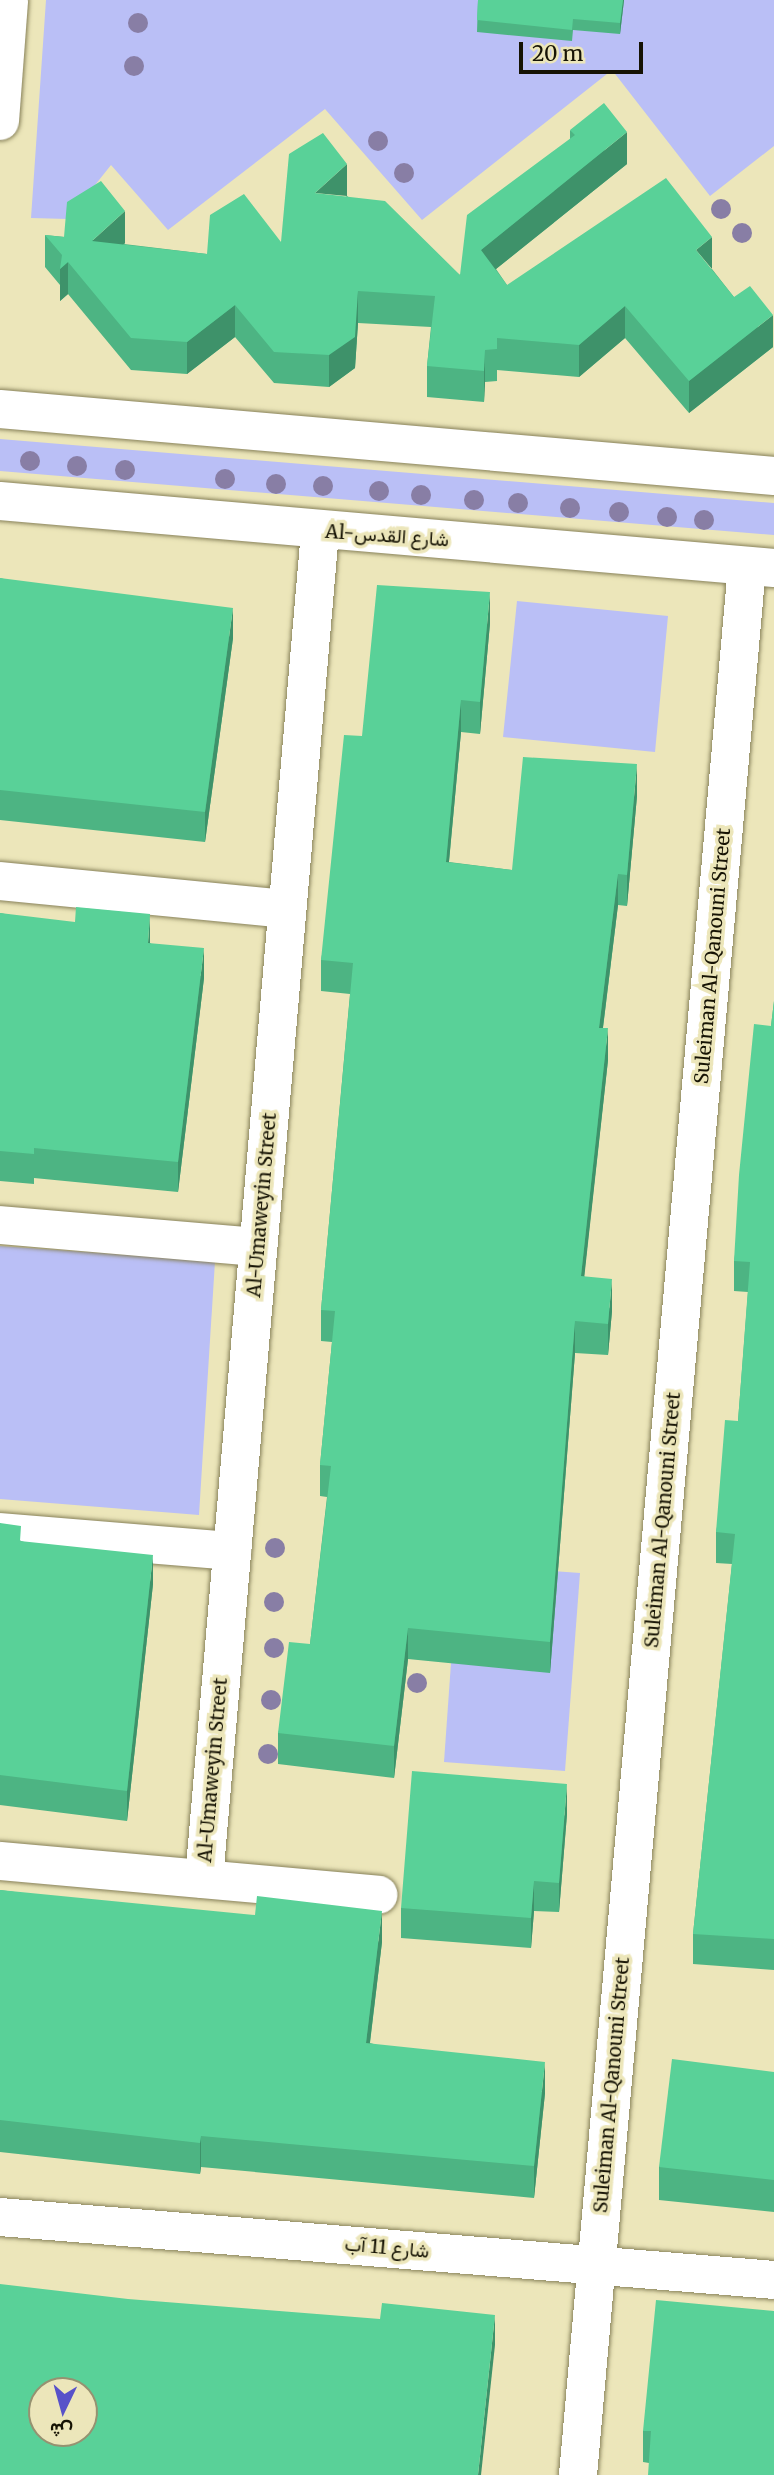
<!DOCTYPE html>
<meta charset="utf-8">
<style>
body{margin:0}
#map{position:relative;width:774px;height:2475px;overflow:hidden;background:#ece6ba;font-family:Merriweather,Vazirmatn,serif}
div>[style]{position:absolute}
[style*='--x']{left:calc(var(--x)*1px);top:calc(var(--y)*1px);width:calc(var(--w)*1px);rotate:calc(var(--a)*1deg)}
.green>*{inset:0;background:#babff6}
.roads{filter:drop-shadow(0 0 2px #88825a) drop-shadow(0 0 2px #88825a)}
.street>*{height:38px;margin:-19px;padding:0 19px;transform-origin:19px;border-radius:19px;background:#fff}
.secondary>*{height:38px;margin:-19px;padding:0 19px;transform-origin:19px;border-radius:19px;background:#fff}
.primary>*{height:38px;margin:-19px;padding:0 19px;transform-origin:19px;border-radius:19px;background:#fff}
.trees>*{width:20px;height:20px;margin:-10px;border-radius:50%;background:#887ea5}
.wall>*{inset:0;background:#4db483}
.shaded-wall>*{inset:0;background:#3e926a}
.building>*{inset:0;background:#59d198}
span{translate:-50% -50%;white-space:nowrap;text-align:center;line-height:1.15;-webkit-text-stroke:7px #ece6ba;paint-order:stroke}
.street-label{font-size:19px;color:#161304}
.north{position:absolute;left:28px;top:2377px;width:70px;height:70px;box-sizing:border-box;background:#ece6ba;border:2px solid #969271;border-radius:50%;rotate:185deg;font-size:19px;font-weight:700;line-height:28px;text-align:center;color:#161304}
.north::after{content:'';display:block;margin:auto;width:24px;height:32px;background:#5852c9;clip-path:polygon(50% 0,100% 100%,50% 72%,0 100%)}
.scale{position:absolute;left:519px;top:42px;width:124px;height:32px;box-sizing:border-box;border:4px solid #161304;border-top:0;padding-left:9px;font-size:21px;line-height:24px;white-space:nowrap;color:#161304;-webkit-text-stroke:5px #ece6ba;paint-order:stroke}
</style>
<div id="map">
<div class="green">
<i style="clip-path:polygon(46px 0,774px 0,774px 146px,710px 196px,612px 70px,422px 220px,325px 109px,168px 230px,111px 165px,68px 219px,31px 218px)"></i>
<i style="clip-path:polygon(0 439px,774px 503px,774px 535px,0 471px)"></i>
<i style="clip-path:polygon(517px 601px,668px 616px,655px 752px,503px 737px)"></i>
<i style="clip-path:polygon(0 1246px,215px 1261px,199px 1515px,0 1499px)"></i>
<i style="clip-path:polygon(458px 1564px,580px 1573px,565px 1771px,444px 1762px)"></i>
</div>
<div class="roads">
<div class="street">
<i style="--x:0;--y:121;--w:121;--a:-85.7"></i>
<i style="--x:0;--y:881;--w:288;--a:5.6"></i>
<i style="--x:0;--y:1225;--w:259;--a:4.9"></i>
<i style="--x:0;--y:1532;--w:233;--a:4.7"></i>
<i style="--x:0;--y:1861;--w:380;--a:5.1"></i>
<i style="--x:204;--y:1879;--w:1353;--a:-85.08"></i>
<i style="--x:0;--y:2217;--w:777;--a:4.65"></i>
</div>
<div class="secondary">
<i style="--x:578;--y:2475;--w:1916;--a:-84.94"></i>
</div>
<div class="primary">
<i style="--x:0;--y:409;--w:777;--a:4.95"></i>
<i style="--x:0;--y:501;--w:777;--a:4.95"></i>
</div>
</div>
<div class="trees">
<i style="left:138px;top:23px"></i>
<i style="left:134px;top:66px"></i>
<i style="left:378px;top:141px"></i>
<i style="left:404px;top:173px"></i>
<i style="left:721px;top:209px"></i>
<i style="left:742px;top:233px"></i>
<i style="left:30px;top:461px"></i>
<i style="left:77px;top:466px"></i>
<i style="left:125px;top:470px"></i>
<i style="left:225px;top:479px"></i>
<i style="left:276px;top:484px"></i>
<i style="left:323px;top:486px"></i>
<i style="left:379px;top:491px"></i>
<i style="left:421px;top:495px"></i>
<i style="left:474px;top:500px"></i>
<i style="left:518px;top:503px"></i>
<i style="left:570px;top:508px"></i>
<i style="left:619px;top:512px"></i>
<i style="left:667px;top:517px"></i>
<i style="left:704px;top:520px"></i>
<i style="left:275px;top:1548px"></i>
<i style="left:274px;top:1602px"></i>
<i style="left:274px;top:1648px"></i>
<i style="left:417px;top:1683px"></i>
<i style="left:271px;top:1700px"></i>
<i style="left:268px;top:1754px"></i>
</div>
<div class="wall">
<i style="clip-path:polygon(478px 0,624px 0,620px 34px,573px 30px,572px 41px,477px 32px)"></i>
<i style="clip-path:polygon(570px 130px,627px 164px,496px 269px,507px 285px,712px 269px,773px 347px,689px 413px,625px 338px,579px 377px,497px 370px,497px 381px,485px 382px,484px 402px,427px 397px,427px 366px,431px 327px,358px 323px,355px 368px,329px 387px,274px 383px,235px 337px,187px 374px,131px 370px,68px 294px,60px 301px,60px 285px,45px 267px,45px 235px,125px 243px,124px 244px,207px 254px,281px 242px,347px 196px,460px 275px,570px 139px)"></i>
<i style="clip-path:polygon(0 578px,233px 638px,205px 842px,0 820px)"></i>
<i style="clip-path:polygon(490px 623px,480px 734px,461px 732px,449px 862px,512px 870px,637px 796px,627px 906px,618px 905px,603px 1028px,608px 1060px,584px 1276px,612px 1311px,608px 1355px,575px 1353px,550px 1673px,408px 1659px,394px 1778px,278px 1764px,278px 1733px,310px 1644px,327px 1497px,320px 1496px,320px 1465px,332px 1342px,321px 1341px,321px 1310px,350px 994px,321px 991px,321px 960px,362px 736px)"></i>
<i style="clip-path:polygon(0 913px,150px 943px,204px 978px,178px 1192px,34px 1178px,34px 1184px,0 1181px)"></i>
<i style="clip-path:polygon(774px 1001px,774px 1970px,693px 1964px,693px 1934px,732px 1564px,716px 1563px,716px 1532px,738px 1421px,748px 1292px,734px 1291px,734px 1261px,771px 1026px)"></i>
<i style="clip-path:polygon(0 1523px,21px 1541px,153px 1584px,127px 1821px,0 1805px)"></i>
<i style="clip-path:polygon(567px 1814px,559px 1912px,534px 1911px,531px 1948px,401px 1938px,401px 1908px)"></i>
<i style="clip-path:polygon(0 1890px,382px 1942px,370px 2043px,545px 2093px,534px 2198px,201px 2167px,200px 2174px,0 2152px)"></i>
<i style="clip-path:polygon(774px 2072px,774px 2212px,659px 2200px,659px 2167px)"></i>
<i style="clip-path:polygon(774px 2311px,649px 2463px,643px 2462px,643px 2431px)"></i>
</div>
<div class="shaded-wall">
<i style="clip-path:polygon(623px 0,624px 0,620px 34px,620px 23px)"></i>
<i style="clip-path:polygon(627px 132px,627px 164px,481px 281px,481px 250px)"></i>
<i style="clip-path:polygon(347px 164px,347px 196px,315px 193px)"></i>
<i style="clip-path:polygon(125px 211px,125px 243px,92px 273px,92px 241px)"></i>
<i style="clip-path:polygon(712px 237px,712px 269px,696px 250px)"></i>
<i style="clip-path:polygon(68px 262px,68px 294px,60px 301px,60px 269px)"></i>
<i style="clip-path:polygon(358px 291px,358px 323px,355px 368px,329px 387px,329px 355px)"></i>
<i style="clip-path:polygon(235px 305px,235px 337px,187px 374px,187px 342px)"></i>
<i style="clip-path:polygon(625px 306px,625px 338px,579px 377px,579px 345px)"></i>
<i style="clip-path:polygon(773px 315px,773px 347px,689px 413px,689px 381px)"></i>
<i style="clip-path:polygon(485px 350px,485px 382px,484px 402px,484px 371px)"></i>
<i style="clip-path:polygon(490px 592px,490px 623px,480px 734px,480px 702px)"></i>
<i style="clip-path:polygon(233px 608px,233px 638px,205px 842px,205px 812px)"></i>
<i style="clip-path:polygon(461px 700px,461px 732px,446px 893px,446px 862px)"></i>
<i style="clip-path:polygon(637px 764px,637px 796px,627px 906px,627px 875px)"></i>
<i style="clip-path:polygon(618px 874px,618px 905px,599px 1059px,599px 1028px)"></i>
<i style="clip-path:polygon(150px 914px,150px 944px,148px 943px)"></i>
<i style="clip-path:polygon(204px 948px,204px 978px,178px 1192px,178px 1162px)"></i>
<i style="clip-path:polygon(608px 1028px,608px 1060px,581px 1307px,581px 1276px)"></i>
<i style="clip-path:polygon(612px 1279px,612px 1311px,608px 1355px,608px 1324px)"></i>
<i style="clip-path:polygon(575px 1321px,575px 1353px,550px 1673px,550px 1642px)"></i>
<i style="clip-path:polygon(153px 1555px,153px 1584px,127px 1821px,127px 1791px)"></i>
<i style="clip-path:polygon(408px 1628px,408px 1659px,394px 1778px,394px 1746px)"></i>
<i style="clip-path:polygon(567px 1784px,567px 1814px,559px 1912px,559px 1883px)"></i>
<i style="clip-path:polygon(534px 1881px,534px 1911px,531px 1948px,531px 1918px)"></i>
<i style="clip-path:polygon(382px 1911px,382px 1942px,366px 2074px,366px 2043px)"></i>
<i style="clip-path:polygon(545px 2062px,545px 2093px,534px 2198px,534px 2166px)"></i>
<i style="clip-path:polygon(201px 2136px,201px 2167px,200px 2174px,200px 2143px)"></i>
<i style="clip-path:polygon(495px 2315px,495px 2345px,481px 2475px,478px 2475px)"></i>
</div>
<div class="building">
<i style="clip-path:polygon(478px 0,623px 0,620px 23px,573px 19px,572px 30px,477px 20px)"></i>
<i style="clip-path:polygon(604px 103px,627px 132px,481px 250px,507px 285px,666px 178px,712px 237px,696px 250px,734px 297px,750px 286px,773px 315px,689px 381px,625px 306px,579px 345px,497px 338px,497px 349px,485px 350px,484px 371px,427px 366px,435px 296px,358px 291px,355px 337px,329px 355px,274px 352px,235px 305px,187px 342px,131px 338px,68px 262px,60px 269px,62px 255px,45px 235px,64px 237px,67px 202px,101px 181px,125px 211px,92px 241px,207px 254px,210px 215px,244px 194px,281px 242px,289px 154px,323px 133px,347px 164px,315px 193px,385px 201px,460px 275px,467px 215px,575px 135px,570px 130px)"></i>
<i style="clip-path:polygon(0 578px,233px 608px,205px 812px,0 790px)"></i>
<i style="clip-path:polygon(377px 585px,490px 592px,480px 702px,461px 700px,446px 862px,512px 870px,523px 757px,637px 764px,627px 875px,618px 874px,599px 1028px,608px 1028px,581px 1276px,612px 1279px,608px 1324px,575px 1321px,550px 1642px,408px 1628px,394px 1746px,278px 1733px,289px 1642px,310px 1644px,331px 1466px,320px 1465px,335px 1311px,321px 1310px,353px 963px,321px 960px,344px 735px,362px 736px)"></i>
<i style="clip-path:polygon(76px 907px,150px 914px,148px 943px,204px 948px,178px 1162px,34px 1148px,34px 1154px,0 1151px,0 913px,75px 922px)"></i>
<i style="clip-path:polygon(774px 1001px,774px 1939px,693px 1934px,735px 1534px,716px 1532px,725px 1420px,738px 1421px,750px 1262px,734px 1261px,739px 1175px,754px 1024px,771px 1026px)"></i>
<i style="clip-path:polygon(0 1523px,21px 1526px,20px 1541px,153px 1555px,127px 1791px,0 1775px)"></i>
<i style="clip-path:polygon(412px 1771px,567px 1784px,559px 1883px,534px 1881px,531px 1918px,401px 1908px)"></i>
<i style="clip-path:polygon(0 1890px,255px 1915px,257px 1896px,382px 1911px,366px 2043px,545px 2062px,534px 2166px,201px 2136px,200px 2143px,0 2120px)"></i>
<i style="clip-path:polygon(672px 2059px,774px 2072px,774px 2180px,659px 2167px)"></i>
<i style="clip-path:polygon(evenodd,0 2284px,128px 2299px,380px 2319px,382px 2303px,495px 2315px,478px 2475px,0 2475px,0 2284px,42px 2391px,84px 2391px,84px 2433px,42px 2433px,42px 2391px)"></i>
<i style="clip-path:polygon(656px 2300px,774px 2311px,774px 2475px,648px 2475px,651px 2431px,643px 2431px)"></i>
</div>
<div class="street-label">
<span style="left:387px;top:536px;rotate:4deg">Al-شارع القدس</span>
<span style="left:713px;top:956px;rotate:-85deg">Suleiman Al-Qanouni Street</span>
<span style="left:262px;top:1205px;rotate:-85deg">Al-Umaweyin Street</span>
<span style="left:663px;top:1520px;rotate:-85deg">Suleiman Al-Qanouni Street</span>
<span style="left:213px;top:1770px;rotate:-85deg">Al-Umaweyin Street</span>
<span style="left:612px;top:2085px;rotate:-85deg">Suleiman Al-Qanouni Street</span>
<span style="left:387px;top:2248px;rotate:5deg">شارع 11 آب</span>
</div>
<div class="north">ش</div>
<div class="scale">20 m</div>
</div>
